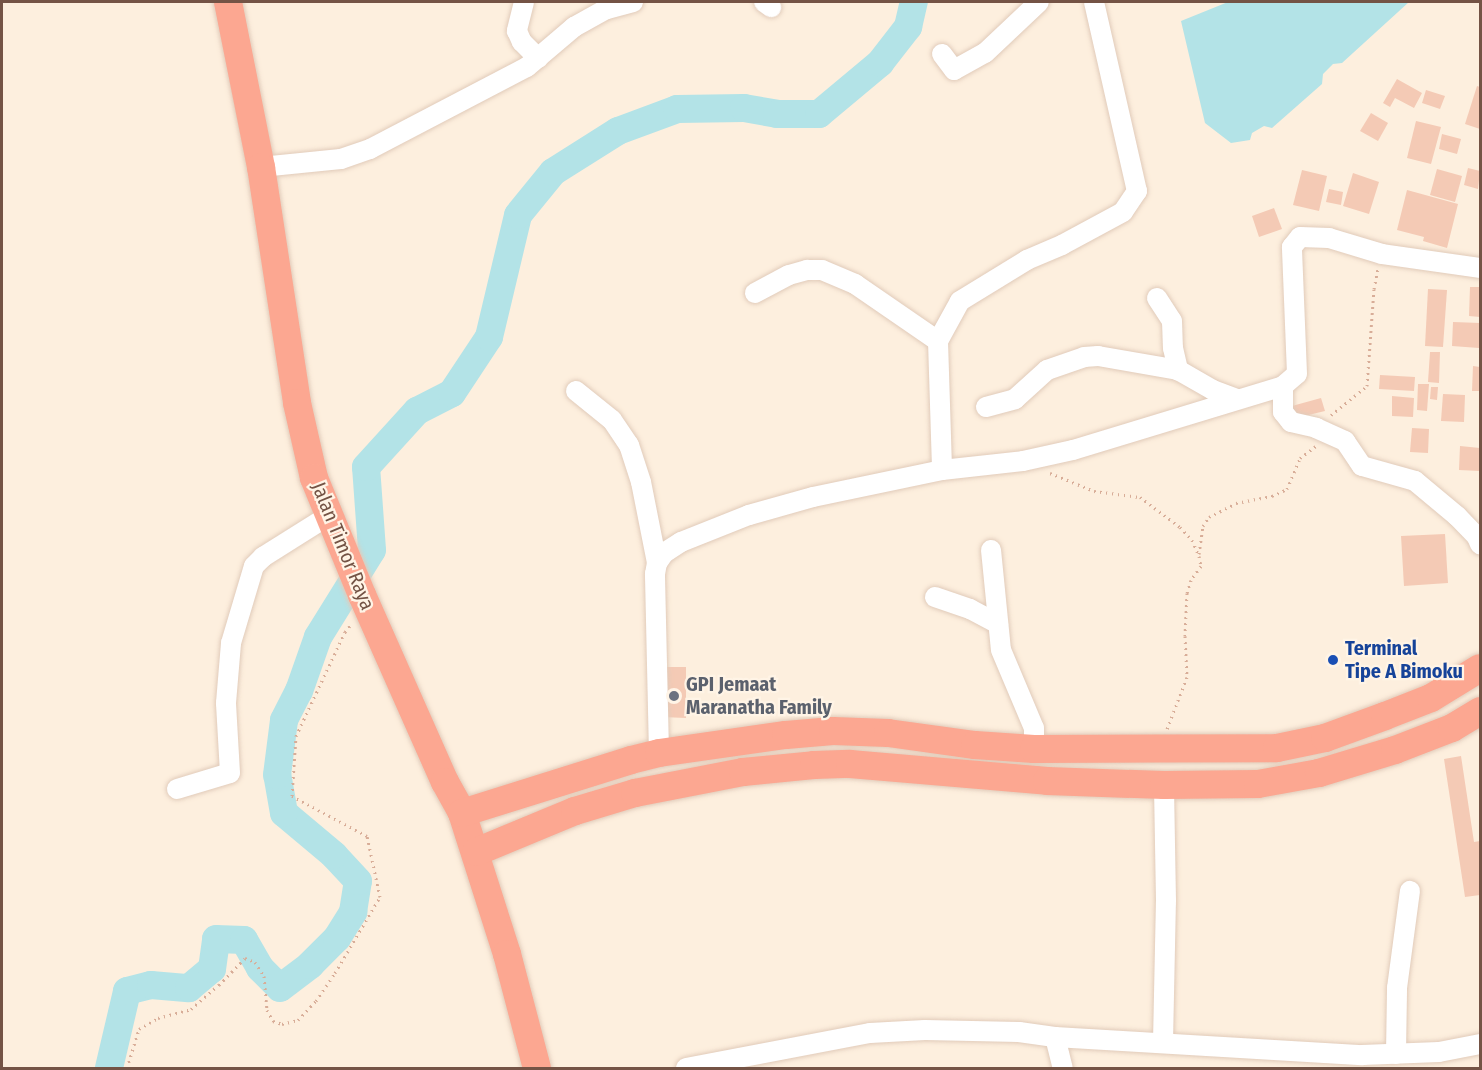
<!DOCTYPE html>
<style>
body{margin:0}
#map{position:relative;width:1482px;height:1070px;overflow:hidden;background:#fdefde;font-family:"Fira Sans Condensed",sans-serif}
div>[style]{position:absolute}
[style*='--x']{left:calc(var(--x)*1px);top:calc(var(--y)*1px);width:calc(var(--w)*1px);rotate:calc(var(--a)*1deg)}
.water>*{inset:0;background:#b3e3e7}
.river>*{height:28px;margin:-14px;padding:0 14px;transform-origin:14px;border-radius:14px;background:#b3e3e7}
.building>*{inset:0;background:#f4cab5}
.path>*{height:3px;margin-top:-1.5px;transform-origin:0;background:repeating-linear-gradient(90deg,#d8ad98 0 1.5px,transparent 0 6px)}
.roads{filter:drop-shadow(0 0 2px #e1cbba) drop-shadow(0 0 2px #e1cbba)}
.minor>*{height:20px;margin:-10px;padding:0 10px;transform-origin:10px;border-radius:10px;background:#fff}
.highway>*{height:28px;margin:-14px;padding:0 14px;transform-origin:14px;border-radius:14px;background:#fca791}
.dots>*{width:16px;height:16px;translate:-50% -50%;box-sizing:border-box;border:3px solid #fff4e6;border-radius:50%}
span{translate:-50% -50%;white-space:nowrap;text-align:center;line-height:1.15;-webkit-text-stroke:4.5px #fff4e6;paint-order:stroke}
.street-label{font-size:20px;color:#745345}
.transit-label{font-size:20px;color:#164399;font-weight:700}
.left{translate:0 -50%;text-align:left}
.worship-label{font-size:20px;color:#5b616d;font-weight:700}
.frame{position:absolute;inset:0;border:3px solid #745345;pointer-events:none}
</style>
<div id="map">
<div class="water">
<i style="clip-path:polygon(1228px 2px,1409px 2px,1342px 63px,1333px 64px,1323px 74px,1322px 84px,1272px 128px,1264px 126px,1252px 133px,1250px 140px,1231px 143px,1205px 123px,1181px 21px)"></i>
</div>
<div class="river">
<i style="--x:109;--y:1068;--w:79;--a:-76.8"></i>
<i style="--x:127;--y:991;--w:25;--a:-14"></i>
<i style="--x:151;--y:985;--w:38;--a:5"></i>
<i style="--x:189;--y:988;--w:30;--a:-40"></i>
<i style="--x:212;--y:969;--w:30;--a:-82"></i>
<i style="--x:216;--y:939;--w:28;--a:2"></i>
<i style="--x:244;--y:940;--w:32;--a:60"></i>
<i style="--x:260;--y:968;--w:28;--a:45"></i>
<i style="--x:280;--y:988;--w:38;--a:-37"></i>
<i style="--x:310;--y:965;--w:38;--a:-45"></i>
<i style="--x:337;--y:938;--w:31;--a:-58"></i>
<i style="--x:353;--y:912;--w:31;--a:-81"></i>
<i style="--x:358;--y:881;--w:35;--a:-133"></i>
<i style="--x:334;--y:855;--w:65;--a:-140"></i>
<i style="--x:284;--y:813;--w:39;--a:-100"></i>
<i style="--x:277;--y:775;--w:55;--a:-82.7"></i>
<i style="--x:284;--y:720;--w:33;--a:-63"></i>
<i style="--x:299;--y:691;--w:57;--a:-70.6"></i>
<i style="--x:318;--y:637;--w:102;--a:-58.2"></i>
<i style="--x:372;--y:550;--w:83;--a:-94.1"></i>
<i style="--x:366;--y:467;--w:76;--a:-47.7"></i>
<i style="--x:417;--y:411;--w:39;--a:-27"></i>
<i style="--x:452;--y:393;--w:67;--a:-56.5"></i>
<i style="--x:489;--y:337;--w:125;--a:-76.6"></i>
<i style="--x:518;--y:215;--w:55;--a:-50.9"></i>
<i style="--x:553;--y:172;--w:77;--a:-32.2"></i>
<i style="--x:618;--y:131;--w:63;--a:-20.4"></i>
<i style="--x:677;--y:109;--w:67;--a:-0.9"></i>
<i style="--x:744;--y:108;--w:34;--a:10"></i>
<i style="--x:777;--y:114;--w:42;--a:0"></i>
<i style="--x:819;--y:114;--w:80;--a:-39.9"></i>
<i style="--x:880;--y:63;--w:46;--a:-52.1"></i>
<i style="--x:908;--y:27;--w:26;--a:-77"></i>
</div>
<div class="building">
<i style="clip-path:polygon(1397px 79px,1422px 93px,1414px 108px,1395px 98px,1390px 107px,1383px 103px)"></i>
<i style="clip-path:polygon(1477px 86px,1480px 87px,1480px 129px,1465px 124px)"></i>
<i style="clip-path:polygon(1426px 90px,1445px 96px,1440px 109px,1422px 103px)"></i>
<i style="clip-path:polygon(1371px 113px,1388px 123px,1378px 141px,1360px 131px)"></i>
<i style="clip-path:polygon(1416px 121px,1441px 127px,1431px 164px,1407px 158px)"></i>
<i style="clip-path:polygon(1442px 134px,1461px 139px,1457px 154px,1439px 149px)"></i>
<i style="clip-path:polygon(1468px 168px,1480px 171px,1478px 189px,1464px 185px)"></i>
<i style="clip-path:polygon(1437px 169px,1462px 176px,1455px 202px,1430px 195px)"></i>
<i style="clip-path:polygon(1302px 170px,1327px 176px,1319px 211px,1293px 205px)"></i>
<i style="clip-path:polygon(1353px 173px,1379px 182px,1369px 214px,1343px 206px)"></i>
<i style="clip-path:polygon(1329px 189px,1343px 192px,1341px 205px,1326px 202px)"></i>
<i style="clip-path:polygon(1407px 190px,1458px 204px,1447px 248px,1423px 241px,1424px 237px,1397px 230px)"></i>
<i style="clip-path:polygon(1274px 208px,1282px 229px,1259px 237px,1252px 216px)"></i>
<i style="clip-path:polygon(1470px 287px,1480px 287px,1480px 317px,1469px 316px)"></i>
<i style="clip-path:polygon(1428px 289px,1447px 290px,1443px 347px,1425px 346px)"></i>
<i style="clip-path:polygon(1453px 322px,1480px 323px,1479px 348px,1452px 346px)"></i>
<i style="clip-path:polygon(1430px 352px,1440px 352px,1439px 383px,1428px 382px)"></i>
<i style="clip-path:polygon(1473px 366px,1480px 367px,1480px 391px,1472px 391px)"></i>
<i style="clip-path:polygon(1380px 375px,1415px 377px,1414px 391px,1379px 389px)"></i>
<i style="clip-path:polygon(1418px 384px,1429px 384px,1427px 411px,1417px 410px)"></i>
<i style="clip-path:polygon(1431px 387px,1438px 387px,1437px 400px,1430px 399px)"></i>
<i style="clip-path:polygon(1443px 394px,1465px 395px,1464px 422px,1441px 421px)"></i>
<i style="clip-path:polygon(1392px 396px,1414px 398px,1413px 417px,1392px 416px)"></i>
<i style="clip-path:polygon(1321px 398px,1325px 411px,1296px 418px,1292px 406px)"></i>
<i style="clip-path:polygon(1412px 428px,1429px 429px,1428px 453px,1410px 452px)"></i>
<i style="clip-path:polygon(1460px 446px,1480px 448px,1480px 471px,1459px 470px)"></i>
<i style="clip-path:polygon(1445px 534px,1448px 583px,1404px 586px,1401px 536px)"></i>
<i style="clip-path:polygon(662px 667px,686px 667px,686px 718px,662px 717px)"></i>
<i style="clip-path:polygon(1461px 756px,1474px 842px,1480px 841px,1480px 895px,1465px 897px,1444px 759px)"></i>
</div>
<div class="path">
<i style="--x:1331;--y:415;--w:46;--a:-38.9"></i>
<i style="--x:1367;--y:386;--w:97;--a:-85.9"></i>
<i style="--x:1374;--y:289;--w:20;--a:-79"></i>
<i style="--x:1050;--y:473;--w:48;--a:22.2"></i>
<i style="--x:1094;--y:491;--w:46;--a:7.4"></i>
<i style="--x:1140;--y:497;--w:50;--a:36.9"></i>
<i style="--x:1180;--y:527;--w:18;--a:47"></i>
<i style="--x:1192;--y:540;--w:17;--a:66"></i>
<i style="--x:1199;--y:556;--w:10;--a:79"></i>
<i style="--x:1201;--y:566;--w:17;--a:126"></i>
<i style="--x:1191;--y:580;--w:14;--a:107"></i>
<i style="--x:1187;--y:593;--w:43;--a:92.7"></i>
<i style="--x:1185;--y:636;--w:41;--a:87.2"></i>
<i style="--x:1187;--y:677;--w:56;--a:111"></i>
<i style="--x:1199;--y:554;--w:28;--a:-82"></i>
<i style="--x:1203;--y:526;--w:11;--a:-56"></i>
<i style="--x:1209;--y:517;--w:30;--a:-27"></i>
<i style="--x:1236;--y:503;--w:37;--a:-11"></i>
<i style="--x:1272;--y:496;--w:17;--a:-25"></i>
<i style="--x:1287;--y:489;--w:34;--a:-67"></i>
<i style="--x:1300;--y:458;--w:20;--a:-37"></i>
<i style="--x:127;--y:1068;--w:41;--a:-72.9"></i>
<i style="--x:139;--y:1029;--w:22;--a:-30"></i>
<i style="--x:158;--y:1018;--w:34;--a:-15"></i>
<i style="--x:191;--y:1009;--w:37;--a:-41"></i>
<i style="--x:219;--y:985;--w:37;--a:-46"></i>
<i style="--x:245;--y:958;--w:11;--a:22"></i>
<i style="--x:255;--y:962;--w:17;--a:57"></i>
<i style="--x:264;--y:976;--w:34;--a:85"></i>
<i style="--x:267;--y:1010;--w:13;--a:61"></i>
<i style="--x:273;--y:1021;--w:9;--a:18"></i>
<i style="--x:282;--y:1024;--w:16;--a:-14"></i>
<i style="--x:298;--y:1020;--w:26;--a:-47"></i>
<i style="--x:316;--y:1001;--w:34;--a:-56"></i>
<i style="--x:335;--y:973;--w:88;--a:-59.4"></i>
<i style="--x:380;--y:897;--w:62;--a:-102"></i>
<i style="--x:367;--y:836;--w:85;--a:-151.9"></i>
<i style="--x:292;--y:796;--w:60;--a:-86.2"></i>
<i style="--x:296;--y:736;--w:115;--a:-64.8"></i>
<i style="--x:345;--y:632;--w:11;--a:-52"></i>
</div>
<div class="roads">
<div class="minor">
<i style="--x:524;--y:2;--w:30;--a:104"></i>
<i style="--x:517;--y:31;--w:12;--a:66"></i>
<i style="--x:522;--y:42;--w:23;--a:45"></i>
<i style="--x:764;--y:2;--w:9;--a:36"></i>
<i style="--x:1094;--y:2;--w:194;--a:77.2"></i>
<i style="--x:1137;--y:191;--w:25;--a:124"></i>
<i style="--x:1123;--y:212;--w:69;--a:151.6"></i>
<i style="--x:1062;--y:245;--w:38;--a:157"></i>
<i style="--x:1027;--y:260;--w:79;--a:148.5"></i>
<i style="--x:960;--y:301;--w:46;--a:118.8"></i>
<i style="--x:938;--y:341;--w:129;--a:88.2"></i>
<i style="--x:942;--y:470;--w:81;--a:-6.3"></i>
<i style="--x:1023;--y:461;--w:51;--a:-12.4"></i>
<i style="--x:1073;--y:450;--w:220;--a:-16.9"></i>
<i style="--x:1283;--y:386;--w:18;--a:-41"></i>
<i style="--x:1297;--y:374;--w:127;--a:-92.3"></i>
<i style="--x:1292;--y:247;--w:13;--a:-51"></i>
<i style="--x:1300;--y:237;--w:29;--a:2"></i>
<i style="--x:1329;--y:238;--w:55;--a:16.8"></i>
<i style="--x:1382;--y:254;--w:99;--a:8.1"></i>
<i style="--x:942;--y:54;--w:20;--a:53"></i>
<i style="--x:954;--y:70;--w:35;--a:-29"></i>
<i style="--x:985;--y:53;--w:74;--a:-43.4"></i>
<i style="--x:261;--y:167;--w:80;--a:-5.7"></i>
<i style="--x:341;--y:159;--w:31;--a:-19"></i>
<i style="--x:370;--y:149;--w:177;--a:-27.6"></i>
<i style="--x:527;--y:67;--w:62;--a:-40.4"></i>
<i style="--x:574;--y:27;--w:38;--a:-29"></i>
<i style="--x:607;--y:9;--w:27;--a:-15"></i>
<i style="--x:755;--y:293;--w:38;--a:-28"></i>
<i style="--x:789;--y:275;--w:19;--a:-16"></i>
<i style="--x:807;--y:270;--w:15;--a:0"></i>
<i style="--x:822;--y:270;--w:36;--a:23"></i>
<i style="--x:855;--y:284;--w:101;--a:34.5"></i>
<i style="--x:1157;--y:298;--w:27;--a:57"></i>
<i style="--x:1172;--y:321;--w:27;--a:88"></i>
<i style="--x:1173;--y:348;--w:23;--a:77"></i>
<i style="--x:1178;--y:370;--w:40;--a:29.7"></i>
<i style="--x:1213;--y:390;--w:25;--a:21"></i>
<i style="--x:1283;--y:386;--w:26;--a:90"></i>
<i style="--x:1283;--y:412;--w:13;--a:51"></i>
<i style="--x:1291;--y:422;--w:26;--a:13"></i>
<i style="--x:1316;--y:428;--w:32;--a:24"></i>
<i style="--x:1345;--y:441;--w:30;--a:56"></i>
<i style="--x:1362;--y:466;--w:55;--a:15.8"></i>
<i style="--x:1415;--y:481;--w:55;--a:39.8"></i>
<i style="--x:1457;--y:516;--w:29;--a:46"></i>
<i style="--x:1477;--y:537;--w:8;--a:67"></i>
<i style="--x:576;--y:391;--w:46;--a:38.9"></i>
<i style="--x:612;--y:420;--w:30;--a:56"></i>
<i style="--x:629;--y:445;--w:39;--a:72"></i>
<i style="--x:641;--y:482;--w:83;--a:78.8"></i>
<i style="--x:986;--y:407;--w:30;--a:-15"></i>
<i style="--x:1015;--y:399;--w:43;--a:-42.2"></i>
<i style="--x:1047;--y:370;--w:39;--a:-19"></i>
<i style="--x:1084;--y:357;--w:14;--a:-4"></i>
<i style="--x:1098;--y:356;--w:81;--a:9.9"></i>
<i style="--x:991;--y:550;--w:100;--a:84.3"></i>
<i style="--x:1001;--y:650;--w:85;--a:67.1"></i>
<i style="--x:1034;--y:728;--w:21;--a:90"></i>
<i style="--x:935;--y:597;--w:37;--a:19"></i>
<i style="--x:970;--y:609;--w:32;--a:28"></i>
<i style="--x:659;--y:753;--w:179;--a:-91.3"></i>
<i style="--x:655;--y:574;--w:11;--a:-80"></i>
<i style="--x:657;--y:563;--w:12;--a:-55"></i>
<i style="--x:664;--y:553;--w:20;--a:-33"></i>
<i style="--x:681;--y:542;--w:73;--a:-21.7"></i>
<i style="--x:749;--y:515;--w:66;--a:-15.7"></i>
<i style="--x:813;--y:497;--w:132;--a:-11.8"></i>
<i style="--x:177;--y:789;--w:55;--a:-16.8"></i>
<i style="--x:230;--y:773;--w:70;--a:-93.3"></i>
<i style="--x:226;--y:703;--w:60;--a:-85.2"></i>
<i style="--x:231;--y:643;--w:80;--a:-73.4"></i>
<i style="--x:254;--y:566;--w:13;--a:-45"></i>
<i style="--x:263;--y:557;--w:77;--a:-32.2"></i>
<i style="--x:1055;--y:1037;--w:32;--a:76"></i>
<i style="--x:1163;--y:1042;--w:141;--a:-88.8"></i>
<i style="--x:1166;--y:901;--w:116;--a:-91"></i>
<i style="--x:1396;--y:1054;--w:66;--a:-89.1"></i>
<i style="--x:1397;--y:988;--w:98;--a:-82.4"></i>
<i style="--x:686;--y:1068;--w:187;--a:-10.8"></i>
<i style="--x:870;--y:1033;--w:55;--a:-3.1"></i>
<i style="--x:925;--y:1030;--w:94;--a:1.2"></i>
<i style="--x:1019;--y:1032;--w:36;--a:8"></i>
<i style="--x:1055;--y:1037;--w:308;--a:3.4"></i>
<i style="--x:1362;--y:1055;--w:77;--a:-2.2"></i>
<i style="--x:1439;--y:1052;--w:42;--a:-11"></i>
</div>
<div class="highway">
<i style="--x:228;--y:2;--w:168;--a:78.7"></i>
<i style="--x:261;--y:167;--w:239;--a:81.3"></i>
<i style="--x:297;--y:403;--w:77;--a:77.2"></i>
<i style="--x:314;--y:478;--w:126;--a:67.7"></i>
<i style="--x:362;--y:595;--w:205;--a:66.1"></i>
<i style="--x:445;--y:782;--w:35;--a:61"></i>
<i style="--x:462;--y:813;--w:148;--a:72.3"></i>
<i style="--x:507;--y:954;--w:118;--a:75.3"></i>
<i style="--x:462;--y:813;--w:177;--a:-17.4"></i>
<i style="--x:631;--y:760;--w:29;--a:-14"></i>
<i style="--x:659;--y:753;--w:128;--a:-8.1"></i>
<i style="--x:786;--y:735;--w:47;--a:-4.9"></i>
<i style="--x:833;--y:731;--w:55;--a:2.1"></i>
<i style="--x:888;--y:733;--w:88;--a:7.9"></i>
<i style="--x:975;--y:745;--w:59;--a:3.9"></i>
<i style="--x:1034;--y:749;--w:243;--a:-0.2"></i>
<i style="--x:1277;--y:748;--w:49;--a:-11.8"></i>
<i style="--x:1325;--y:738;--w:64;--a:-20.1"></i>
<i style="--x:1385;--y:716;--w:49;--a:-21.4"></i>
<i style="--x:1431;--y:698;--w:57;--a:-31.5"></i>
<i style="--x:476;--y:852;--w:107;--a:-22.5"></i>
<i style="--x:575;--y:811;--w:63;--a:-16.7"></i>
<i style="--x:635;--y:793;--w:110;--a:-11"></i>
<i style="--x:743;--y:772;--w:71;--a:-5.6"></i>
<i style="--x:814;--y:765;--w:36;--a:-2"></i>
<i style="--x:850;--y:764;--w:198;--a:4.9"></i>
<i style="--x:1047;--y:781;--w:117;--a:2"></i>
<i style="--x:1164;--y:785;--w:94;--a:-0.6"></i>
<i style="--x:1258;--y:784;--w:62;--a:-10.2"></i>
<i style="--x:1319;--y:773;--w:79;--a:-16.8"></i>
<i style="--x:1395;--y:750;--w:61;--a:-21.1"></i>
<i style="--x:1452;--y:728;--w:33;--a:-31"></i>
</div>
</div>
<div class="dots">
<i style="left:1333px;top:660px;background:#1a4fb4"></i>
<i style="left:674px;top:696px;background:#6b7280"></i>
</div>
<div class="street-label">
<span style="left:343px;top:546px;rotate:68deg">Jalan Timor Raya</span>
</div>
<div class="transit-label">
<span class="left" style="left:1345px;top:660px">Terminal<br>Tipe A Bimoku</span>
</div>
<div class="worship-label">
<span class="left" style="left:686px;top:696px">GPI Jemaat<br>Maranatha Family</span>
</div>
<div class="frame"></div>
</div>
